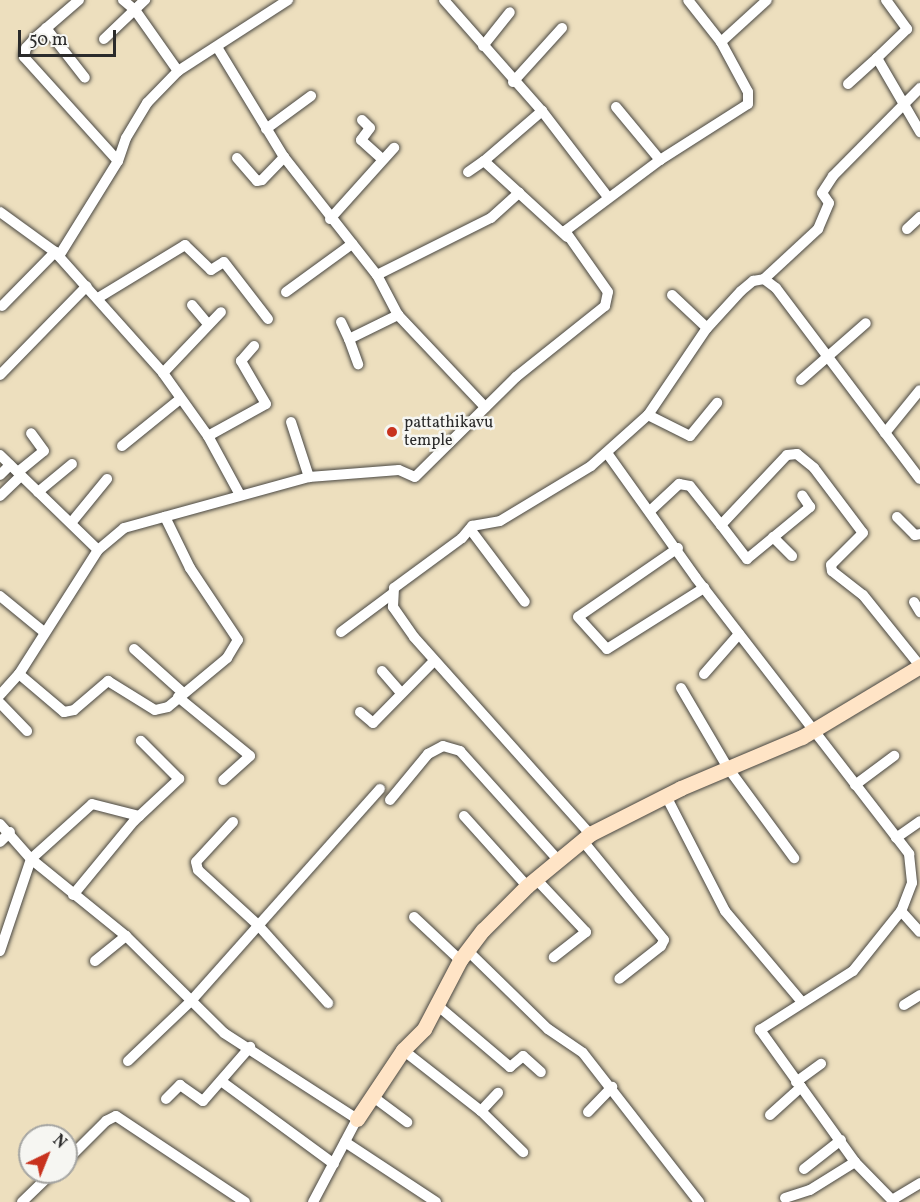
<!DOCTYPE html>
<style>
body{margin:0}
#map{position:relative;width:920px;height:1202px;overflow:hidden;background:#eddfbe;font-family:Vollkorn,serif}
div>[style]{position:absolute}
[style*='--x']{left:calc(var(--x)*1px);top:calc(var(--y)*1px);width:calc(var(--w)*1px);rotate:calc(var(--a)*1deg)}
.roads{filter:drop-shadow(0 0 2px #484641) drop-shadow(0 0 2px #484641)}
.street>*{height:10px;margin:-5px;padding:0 5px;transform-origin:5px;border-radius:5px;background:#fff}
.secondary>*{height:15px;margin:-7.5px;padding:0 7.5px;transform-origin:7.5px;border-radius:7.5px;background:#ffe4c6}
.dots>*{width:16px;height:16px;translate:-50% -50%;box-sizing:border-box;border:3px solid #f6f6f2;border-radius:50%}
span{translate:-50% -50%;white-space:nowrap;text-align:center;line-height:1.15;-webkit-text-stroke:5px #f6f6f2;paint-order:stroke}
.poi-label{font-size:16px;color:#2b2b2b}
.left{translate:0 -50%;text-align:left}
.north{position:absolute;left:18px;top:1124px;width:60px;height:60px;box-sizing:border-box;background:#f6f6f2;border:2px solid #a5a5a2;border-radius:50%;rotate:43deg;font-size:16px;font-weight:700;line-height:24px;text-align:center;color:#2b2b2b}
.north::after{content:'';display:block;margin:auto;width:21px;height:27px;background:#c8321e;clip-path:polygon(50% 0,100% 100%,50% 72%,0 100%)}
.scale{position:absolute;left:18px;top:30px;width:98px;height:27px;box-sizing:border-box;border:3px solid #2b2b2b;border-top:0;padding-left:8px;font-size:18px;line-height:21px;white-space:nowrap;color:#2b2b2b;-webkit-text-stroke:4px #f6f6f2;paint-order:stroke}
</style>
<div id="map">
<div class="roads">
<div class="street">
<i style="--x:79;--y:0;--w:58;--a:139.2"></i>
<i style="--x:35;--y:38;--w:13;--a:132"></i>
<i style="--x:26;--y:48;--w:9;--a:103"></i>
<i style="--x:24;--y:57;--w:140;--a:47.9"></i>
<i style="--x:123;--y:0;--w:16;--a:40"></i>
<i style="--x:135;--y:10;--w:75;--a:54.8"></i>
<i style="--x:444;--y:0;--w:148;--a:48.6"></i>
<i style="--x:542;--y:111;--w:108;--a:52.5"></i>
<i style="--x:886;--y:0;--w:36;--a:54"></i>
<i style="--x:907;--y:29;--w:42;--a:136"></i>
<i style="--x:877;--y:58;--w:86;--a:59.8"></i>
<i style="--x:46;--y:28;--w:63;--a:52"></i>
<i style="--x:104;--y:39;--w:57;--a:-43.6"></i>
<i style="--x:721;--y:42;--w:62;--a:-42.4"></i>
<i style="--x:483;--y:46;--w:43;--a:-51.5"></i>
<i style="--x:217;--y:47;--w:129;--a:58.7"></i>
<i style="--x:284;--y:157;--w:150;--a:51.8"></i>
<i style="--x:377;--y:275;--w:45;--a:62.3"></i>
<i style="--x:398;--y:315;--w:127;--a:46.6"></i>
<i style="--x:513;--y:82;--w:73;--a:-47.8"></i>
<i style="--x:848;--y:84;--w:39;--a:-42"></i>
<i style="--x:616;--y:107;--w:69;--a:50.3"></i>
<i style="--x:362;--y:120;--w:11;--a:45"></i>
<i style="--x:370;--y:128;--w:15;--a:127"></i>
<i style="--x:361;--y:140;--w:28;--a:42"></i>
<i style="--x:266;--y:129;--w:56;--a:-36.3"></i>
<i style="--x:237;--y:158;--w:30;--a:49"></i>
<i style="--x:257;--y:181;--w:5;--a:-11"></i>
<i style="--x:262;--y:180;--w:32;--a:-46"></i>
<i style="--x:484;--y:161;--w:77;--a:-40.8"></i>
<i style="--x:468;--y:172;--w:19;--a:-35"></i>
<i style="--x:484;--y:161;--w:47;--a:42.4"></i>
<i style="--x:0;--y:212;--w:68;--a:36"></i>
<i style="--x:55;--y:252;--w:162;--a:48.2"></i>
<i style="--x:163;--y:373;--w:77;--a:54.5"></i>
<i style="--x:208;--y:436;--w:67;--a:61.5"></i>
<i style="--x:330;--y:219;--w:96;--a:-48"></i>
<i style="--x:907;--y:229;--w:18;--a:-43"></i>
<i style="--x:59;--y:256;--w:112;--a:-58.2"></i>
<i style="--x:118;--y:161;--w:24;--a:-71"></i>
<i style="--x:126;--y:138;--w:41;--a:-59"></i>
<i style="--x:147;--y:103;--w:45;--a:-45.9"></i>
<i style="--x:178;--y:71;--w:131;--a:-32.8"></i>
<i style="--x:377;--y:275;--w:127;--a:-26.6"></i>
<i style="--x:491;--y:218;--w:38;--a:-42"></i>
<i style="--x:519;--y:193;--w:65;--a:42.5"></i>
<i style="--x:764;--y:279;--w:74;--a:-42.8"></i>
<i style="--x:818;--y:229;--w:28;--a:-67"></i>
<i style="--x:829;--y:203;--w:12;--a:-125"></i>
<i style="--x:822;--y:193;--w:20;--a:-57"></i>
<i style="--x:833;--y:176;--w:124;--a:-45.3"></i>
<i style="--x:286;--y:292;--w:82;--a:-36"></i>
<i style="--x:672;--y:295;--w:48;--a:43.3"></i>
<i style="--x:98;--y:298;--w:102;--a:-31.3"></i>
<i style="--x:185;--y:245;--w:36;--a:44"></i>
<i style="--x:211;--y:270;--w:15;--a:-32"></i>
<i style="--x:224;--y:262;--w:72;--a:52.3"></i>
<i style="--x:192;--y:305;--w:25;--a:50"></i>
<i style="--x:2;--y:306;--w:76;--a:-45.5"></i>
<i style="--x:341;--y:322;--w:19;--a:65"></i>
<i style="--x:349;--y:339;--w:55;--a:-26.1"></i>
<i style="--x:349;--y:339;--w:27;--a:70"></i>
<i style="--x:163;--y:373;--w:84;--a:-46.4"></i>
<i style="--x:0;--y:375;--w:124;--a:-45.7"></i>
<i style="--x:801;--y:380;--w:86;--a:-41.2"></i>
<i style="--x:648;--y:415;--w:47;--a:26.6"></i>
<i style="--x:690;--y:436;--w:43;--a:-50.7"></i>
<i style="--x:291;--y:422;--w:58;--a:71.9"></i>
<i style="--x:885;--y:433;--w:55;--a:-50.9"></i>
<i style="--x:208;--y:436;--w:66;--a:-28.9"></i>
<i style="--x:266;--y:404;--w:50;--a:-120.2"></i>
<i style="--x:241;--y:361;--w:20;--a:-49"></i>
<i style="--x:122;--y:446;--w:75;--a:-39"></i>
<i style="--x:607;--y:453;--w:153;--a:54.5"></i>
<i style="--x:696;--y:578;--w:349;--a:52.3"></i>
<i style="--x:909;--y:854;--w:29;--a:84"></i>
<i style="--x:912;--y:883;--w:30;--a:111"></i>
<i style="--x:901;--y:911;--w:28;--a:48"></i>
<i style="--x:0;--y:455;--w:136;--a:44.1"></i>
<i style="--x:18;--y:472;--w:33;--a:-39"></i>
<i style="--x:44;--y:451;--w:22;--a:-126"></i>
<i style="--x:0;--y:475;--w:14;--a:-45"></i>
<i style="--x:38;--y:492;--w:44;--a:-39.5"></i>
<i style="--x:0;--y:496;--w:29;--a:-44"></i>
<i style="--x:650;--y:511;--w:40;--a:-43"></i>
<i style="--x:679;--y:484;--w:11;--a:10"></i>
<i style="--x:690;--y:486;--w:50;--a:51.5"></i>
<i style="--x:721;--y:525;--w:96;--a:-46.7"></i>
<i style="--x:787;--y:455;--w:10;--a:-6"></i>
<i style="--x:797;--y:454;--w:22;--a:39"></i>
<i style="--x:814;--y:468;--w:81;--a:53"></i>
<i style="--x:863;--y:533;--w:45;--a:135"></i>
<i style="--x:831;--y:565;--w:6;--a:81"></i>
<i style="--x:832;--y:571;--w:39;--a:38"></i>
<i style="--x:863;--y:595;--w:91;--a:51.2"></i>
<i style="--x:897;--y:517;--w:25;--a:45"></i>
<i style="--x:915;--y:535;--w:5;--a:-11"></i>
<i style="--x:71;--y:523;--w:57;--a:-50.7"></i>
<i style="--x:721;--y:525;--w:43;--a:52.6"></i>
<i style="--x:747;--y:559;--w:82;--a:-39.5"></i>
<i style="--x:810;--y:507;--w:14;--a:-124"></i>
<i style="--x:470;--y:529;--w:91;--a:53"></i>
<i style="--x:773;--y:537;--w:27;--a:45"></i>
<i style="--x:678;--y:548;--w:121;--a:145.4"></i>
<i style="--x:578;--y:617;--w:43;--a:47.8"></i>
<i style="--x:607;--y:649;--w:115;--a:-32.2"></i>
<i style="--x:0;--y:596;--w:57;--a:39.3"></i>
<i style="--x:914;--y:602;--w:12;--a:59"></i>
<i style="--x:341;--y:632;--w:64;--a:-36.7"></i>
<i style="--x:134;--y:649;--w:66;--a:41.9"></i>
<i style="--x:382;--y:671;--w:28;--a:49"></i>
<i style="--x:19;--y:674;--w:59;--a:40.2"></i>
<i style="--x:64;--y:712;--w:10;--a:-11"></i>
<i style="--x:74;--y:710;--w:45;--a:-40.5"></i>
<i style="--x:108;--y:681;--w:55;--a:31.7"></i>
<i style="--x:155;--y:710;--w:13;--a:-13"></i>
<i style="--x:168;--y:707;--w:77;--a:-39.7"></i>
<i style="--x:227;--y:658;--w:21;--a:-59"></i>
<i style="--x:238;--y:640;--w:87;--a:-123.7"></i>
<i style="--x:190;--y:568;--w:57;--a:-116.1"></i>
<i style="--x:704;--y:674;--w:53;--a:-48.8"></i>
<i style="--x:681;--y:688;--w:93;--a:59.6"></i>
<i style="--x:728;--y:768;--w:112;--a:53.7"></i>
<i style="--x:0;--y:695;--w:28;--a:-48"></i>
<i style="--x:19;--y:674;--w:147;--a:-57.5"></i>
<i style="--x:98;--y:550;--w:34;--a:-40"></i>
<i style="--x:124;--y:528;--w:192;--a:-15.4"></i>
<i style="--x:309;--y:477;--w:90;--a:-4.4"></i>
<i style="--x:399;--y:470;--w:17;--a:24"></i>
<i style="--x:415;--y:477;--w:142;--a:-44.7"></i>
<i style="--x:516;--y:377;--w:114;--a:-38.6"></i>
<i style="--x:605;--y:306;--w:14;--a:-78"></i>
<i style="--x:608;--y:292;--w:75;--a:-125.2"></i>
<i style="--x:565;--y:231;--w:119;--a:-36.8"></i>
<i style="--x:660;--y:160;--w:104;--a:-32.5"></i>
<i style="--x:748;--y:104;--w:12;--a:-90"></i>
<i style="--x:748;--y:92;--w:57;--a:-118.4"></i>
<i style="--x:721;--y:42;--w:53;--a:-128.2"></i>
<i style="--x:178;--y:697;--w:93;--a:39.3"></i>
<i style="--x:250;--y:756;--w:36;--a:138"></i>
<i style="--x:0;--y:703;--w:39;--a:46"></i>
<i style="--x:360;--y:712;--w:17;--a:40"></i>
<i style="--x:373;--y:723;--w:87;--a:-45.5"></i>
<i style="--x:855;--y:785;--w:49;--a:-36.6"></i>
<i style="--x:666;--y:796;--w:129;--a:62.8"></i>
<i style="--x:725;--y:911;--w:119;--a:49.8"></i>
<i style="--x:390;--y:800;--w:60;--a:-50.4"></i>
<i style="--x:428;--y:754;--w:17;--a:-28"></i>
<i style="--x:443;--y:746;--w:18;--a:16"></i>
<i style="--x:460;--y:751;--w:147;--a:48"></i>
<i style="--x:464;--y:816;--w:94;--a:48"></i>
<i style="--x:233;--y:822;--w:54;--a:132.8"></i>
<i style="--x:196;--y:862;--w:8;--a:76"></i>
<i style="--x:198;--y:870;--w:81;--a:42.5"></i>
<i style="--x:258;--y:925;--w:105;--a:48.1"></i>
<i style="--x:0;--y:824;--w:47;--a:48.5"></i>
<i style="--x:31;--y:859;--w:122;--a:39"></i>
<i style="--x:126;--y:936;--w:138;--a:44.7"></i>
<i style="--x:224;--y:1033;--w:158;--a:32.9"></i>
<i style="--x:357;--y:1119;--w:94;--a:117.9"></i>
<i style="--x:590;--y:834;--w:264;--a:-131.8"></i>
<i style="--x:414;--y:637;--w:37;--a:-125"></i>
<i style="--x:393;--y:607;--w:19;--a:-87"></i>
<i style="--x:394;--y:588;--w:84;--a:-36.3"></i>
<i style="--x:462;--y:538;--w:16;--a:-50"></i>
<i style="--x:472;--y:526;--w:28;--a:-10"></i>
<i style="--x:500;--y:521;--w:106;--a:-31.1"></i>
<i style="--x:591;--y:466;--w:76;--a:-41.8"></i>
<i style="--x:648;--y:415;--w:105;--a:-55.9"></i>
<i style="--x:707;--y:328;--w:50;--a:-47.4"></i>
<i style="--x:741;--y:291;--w:16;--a:-40"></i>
<i style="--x:753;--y:281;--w:11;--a:-10"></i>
<i style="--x:764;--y:279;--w:15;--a:37"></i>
<i style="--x:776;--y:288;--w:239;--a:53"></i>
<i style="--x:896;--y:838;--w:29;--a:-35"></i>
<i style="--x:582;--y:840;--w:129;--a:50.6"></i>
<i style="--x:664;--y:940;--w:7;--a:117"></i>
<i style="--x:661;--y:946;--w:53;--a:141.8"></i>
<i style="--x:0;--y:842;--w:14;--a:-45"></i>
<i style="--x:536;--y:879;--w:73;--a:46.7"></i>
<i style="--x:586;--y:932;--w:41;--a:142"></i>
<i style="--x:73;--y:895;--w:96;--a:-50.5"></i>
<i style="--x:134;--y:821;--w:62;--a:-43"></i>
<i style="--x:179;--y:779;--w:54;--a:-135"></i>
<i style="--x:414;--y:917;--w:63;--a:43.1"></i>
<i style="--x:0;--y:951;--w:97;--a:-71.4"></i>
<i style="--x:31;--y:859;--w:82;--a:-42"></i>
<i style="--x:92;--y:804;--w:49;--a:14.3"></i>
<i style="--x:468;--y:951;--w:112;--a:44.3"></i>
<i style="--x:548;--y:1029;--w:42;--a:34.4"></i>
<i style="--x:583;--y:1053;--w:189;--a:52.1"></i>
<i style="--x:95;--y:961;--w:40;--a:-39"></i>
<i style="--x:437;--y:1005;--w:96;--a:40.3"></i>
<i style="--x:510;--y:1067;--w:17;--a:-40"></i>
<i style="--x:523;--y:1056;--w:24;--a:42"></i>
<i style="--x:904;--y:1005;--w:19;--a:-32"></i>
<i style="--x:403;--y:1050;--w:99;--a:38"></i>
<i style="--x:481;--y:1111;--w:59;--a:44.3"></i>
<i style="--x:128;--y:1061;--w:87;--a:-43.6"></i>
<i style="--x:191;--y:1001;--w:284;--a:-48.3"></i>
<i style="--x:221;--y:1081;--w:140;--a:36.3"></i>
<i style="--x:796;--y:1082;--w:31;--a:-36"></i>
<i style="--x:372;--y:1096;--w:44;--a:36.6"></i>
<i style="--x:166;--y:1099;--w:20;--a:-45"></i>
<i style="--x:180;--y:1085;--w:28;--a:35"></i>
<i style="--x:203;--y:1101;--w:72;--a:-49"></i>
<i style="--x:481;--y:1111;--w:25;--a:-47"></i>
<i style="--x:588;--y:1112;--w:35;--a:-46"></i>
<i style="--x:770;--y:1115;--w:42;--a:-42.1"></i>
<i style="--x:345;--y:1142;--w:109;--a:33.4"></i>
<i style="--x:66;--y:1161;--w:57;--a:-45"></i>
<i style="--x:106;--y:1121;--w:11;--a:-27"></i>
<i style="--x:116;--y:1116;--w:155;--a:33.7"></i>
<i style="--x:804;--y:1169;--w:47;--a:-38.1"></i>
<i style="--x:785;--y:1198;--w:26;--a:-18"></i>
<i style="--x:810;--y:1190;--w:53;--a:-31.9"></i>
<i style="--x:892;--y:1200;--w:33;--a:-31"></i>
<i style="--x:22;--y:1202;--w:43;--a:-44.1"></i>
<i style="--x:894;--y:1202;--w:56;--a:-134.3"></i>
<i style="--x:855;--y:1162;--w:163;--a:-125.7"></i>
<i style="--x:760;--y:1030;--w:110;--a:-32.4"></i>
<i style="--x:853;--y:971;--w:77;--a:-51.3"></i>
</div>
<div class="secondary">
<i style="--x:357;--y:1119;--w:83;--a:-56.3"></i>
<i style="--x:403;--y:1050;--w:30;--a:-45"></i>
<i style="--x:424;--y:1029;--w:78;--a:-62.4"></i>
<i style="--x:460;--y:960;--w:38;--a:-53"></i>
<i style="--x:483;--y:930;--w:62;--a:-45"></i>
<i style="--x:527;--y:886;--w:82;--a:-39.5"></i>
<i style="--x:590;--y:834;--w:102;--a:-26.8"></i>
<i style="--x:681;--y:788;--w:131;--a:-22.9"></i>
<i style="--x:802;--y:737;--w:138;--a:-31"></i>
</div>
</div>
<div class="dots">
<i style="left:392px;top:432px;background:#c8321e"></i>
</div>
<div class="poi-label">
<span class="left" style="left:404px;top:432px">pattathikavu<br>temple</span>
</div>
<div class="north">N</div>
<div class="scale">50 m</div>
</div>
